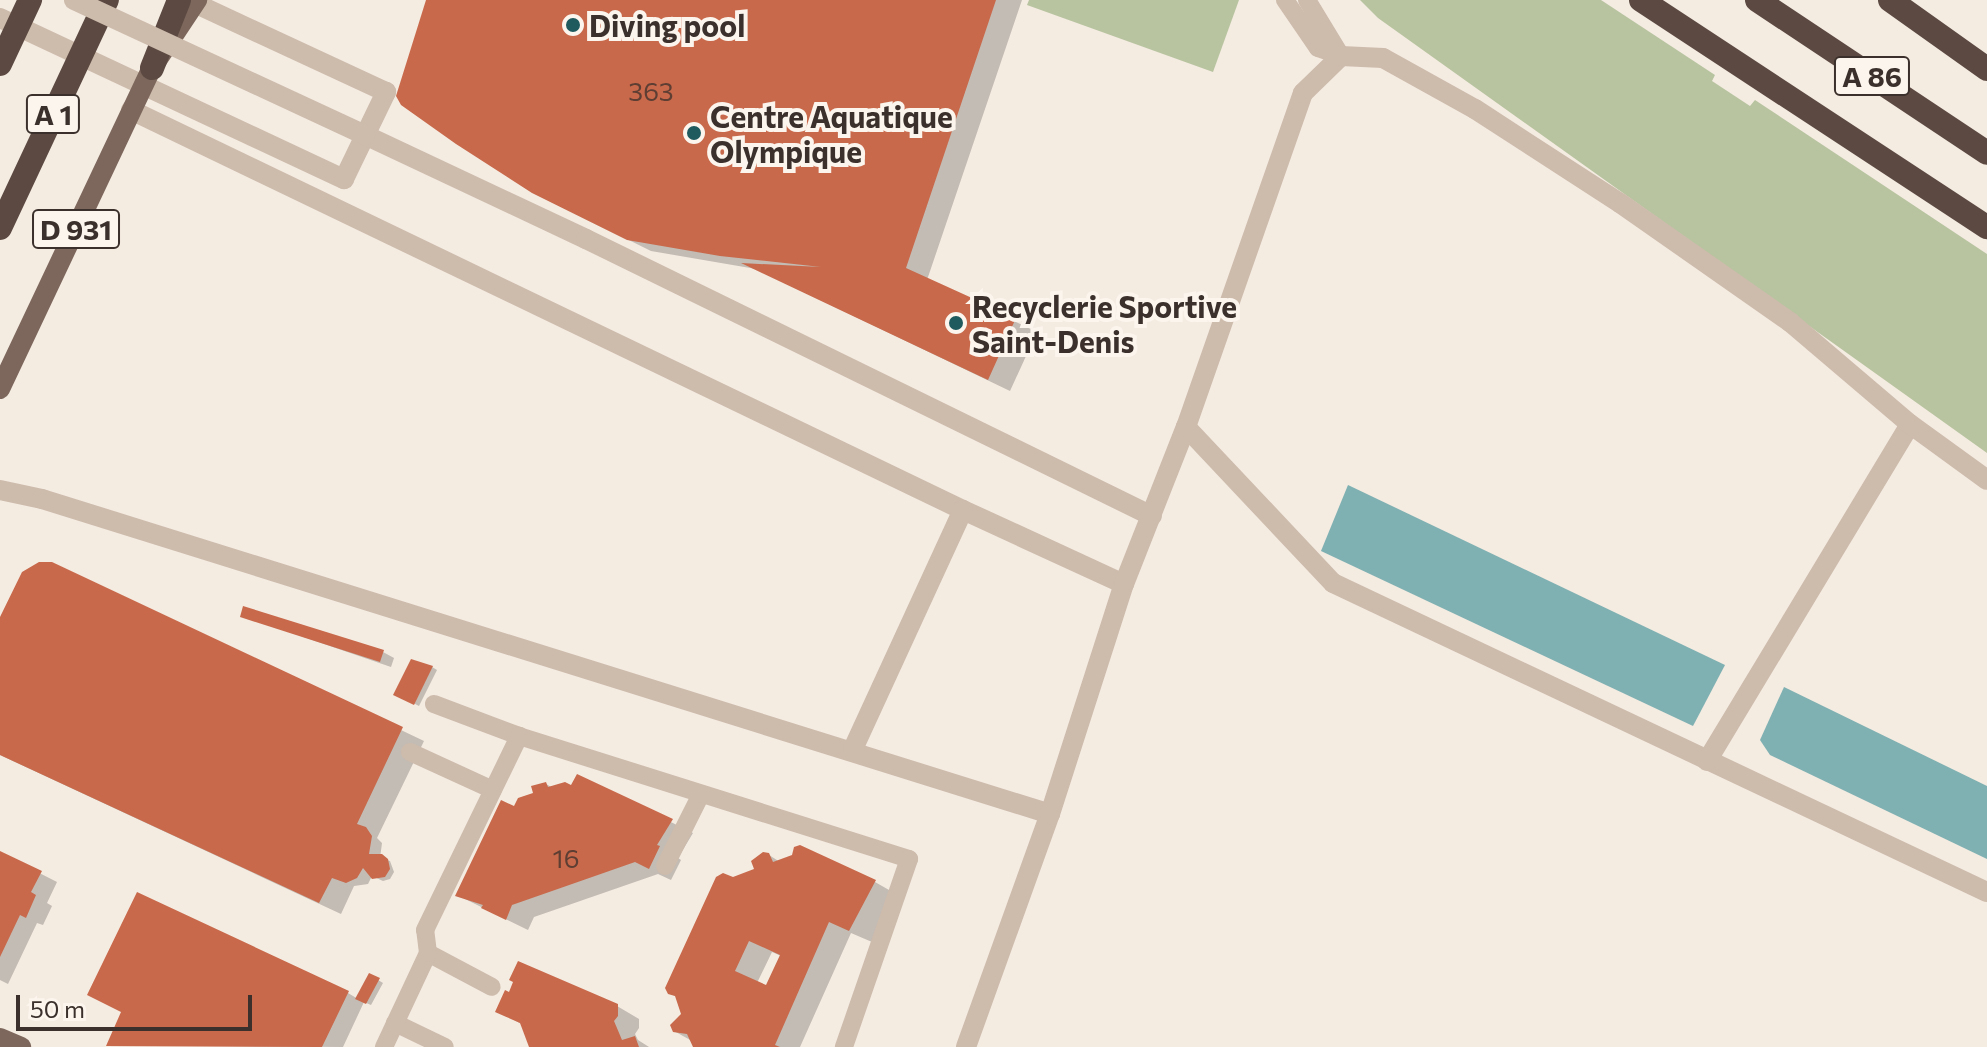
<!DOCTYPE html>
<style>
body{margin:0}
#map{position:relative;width:1987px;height:1047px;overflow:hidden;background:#f4ebe1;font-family:Commissioner,sans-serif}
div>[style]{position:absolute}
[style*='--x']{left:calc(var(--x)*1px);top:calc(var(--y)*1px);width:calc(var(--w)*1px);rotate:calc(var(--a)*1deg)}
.green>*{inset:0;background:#b8c4a0}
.water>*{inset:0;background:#7fb0b2}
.shadow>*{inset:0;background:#0003}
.building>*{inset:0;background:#c8694b}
.service>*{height:18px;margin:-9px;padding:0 9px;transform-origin:9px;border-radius:9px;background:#cdbbac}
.pedestrian>*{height:20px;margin:-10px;padding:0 10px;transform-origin:10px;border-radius:10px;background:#cdbbac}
.minor>*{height:20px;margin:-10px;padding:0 10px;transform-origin:10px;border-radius:10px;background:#cdbbac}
.primary>*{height:20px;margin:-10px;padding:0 10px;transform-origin:10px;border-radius:10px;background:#7d675c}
.motorway>*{height:24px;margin:-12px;padding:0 12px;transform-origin:12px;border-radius:12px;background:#5c4a42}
.pedestrian-bridge>*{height:20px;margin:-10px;padding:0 10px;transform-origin:10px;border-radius:10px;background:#cdbbac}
.dots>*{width:22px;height:22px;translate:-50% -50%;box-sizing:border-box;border:4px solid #fbf5ee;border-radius:50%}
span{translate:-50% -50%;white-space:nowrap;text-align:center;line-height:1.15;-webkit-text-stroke:8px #fbf5ee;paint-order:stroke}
.number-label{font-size:26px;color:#5e3e33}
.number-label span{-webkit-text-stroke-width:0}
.shield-label span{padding:2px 6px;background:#fbf5ee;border:2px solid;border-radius:6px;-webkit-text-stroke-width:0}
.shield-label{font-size:28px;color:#3b302b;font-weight:700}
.poi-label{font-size:30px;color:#3b302b;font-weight:700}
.left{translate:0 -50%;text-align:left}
.scale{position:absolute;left:16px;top:995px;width:236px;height:36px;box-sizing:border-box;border:4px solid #3b302b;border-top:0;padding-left:10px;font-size:24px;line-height:28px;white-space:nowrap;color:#3b302b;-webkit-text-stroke:6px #fbf5ee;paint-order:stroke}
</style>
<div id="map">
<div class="green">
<i style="clip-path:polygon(1029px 0,1239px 0,1213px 72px,1027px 5px)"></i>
<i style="clip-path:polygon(1360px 0,1601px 0,1715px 75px,1712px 81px,1750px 106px,1755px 100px,1987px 254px,1987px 453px,1378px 18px)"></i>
</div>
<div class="water">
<i style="clip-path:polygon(1348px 485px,1725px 665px,1693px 726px,1321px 551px)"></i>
<i style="clip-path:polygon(1784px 687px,1987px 786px,1987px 859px,1770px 755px,1760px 740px)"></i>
</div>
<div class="shadow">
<i style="clip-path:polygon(428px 0,1022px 0,927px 280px,1037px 332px,1010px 391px,756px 269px,651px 251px,556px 204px)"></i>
<i style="clip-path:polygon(52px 564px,424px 741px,377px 838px,382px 843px,380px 858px,390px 861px,394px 872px,390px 879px,383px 881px,372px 876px,368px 884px,354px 886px,341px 914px,0 755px,0 625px)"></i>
<i style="clip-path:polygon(242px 616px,383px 652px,394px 658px,391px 667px)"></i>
<i style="clip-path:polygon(432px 667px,437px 670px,419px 706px,396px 694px)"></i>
<i style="clip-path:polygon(578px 776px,693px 833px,678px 858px,681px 860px,671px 880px,658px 874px,534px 917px,528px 930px,457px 895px,515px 808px,546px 784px,553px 788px,572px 788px)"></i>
<i style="clip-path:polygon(0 853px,57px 882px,47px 903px,52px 906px,43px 925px,37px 923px,8px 984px,0 980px)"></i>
<i style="clip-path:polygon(evenodd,769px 855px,780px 862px,875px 882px,896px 894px,872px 942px,851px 933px,800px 1047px,695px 1047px,692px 1041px,674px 1031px,683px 1015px,677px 997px,669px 993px,733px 879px,756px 870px,769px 855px,772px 952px,781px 956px,767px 988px,757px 983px,772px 952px)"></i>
<i style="clip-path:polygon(370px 975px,383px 983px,371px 1005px,364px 1002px,343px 1047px,109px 1045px,348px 993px,358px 999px)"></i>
<i style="clip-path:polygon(617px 1006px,639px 1019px,639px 1028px,635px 1034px,638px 1040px,649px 1047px,531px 1047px,523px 1025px,498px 1011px)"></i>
</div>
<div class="building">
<i style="clip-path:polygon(426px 0,996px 0,906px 268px,1016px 318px,988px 380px,741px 263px,821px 267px,720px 256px,627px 240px,532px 193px,456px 144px,401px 105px,396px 96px)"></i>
<i style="clip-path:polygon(39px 562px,52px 562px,403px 727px,357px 824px,366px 827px,372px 836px,369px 854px,382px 854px,388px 859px,390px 869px,385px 877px,372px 879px,363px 868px,357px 878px,346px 883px,332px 878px,319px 903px,0 755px,0 617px,22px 572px)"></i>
<i style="clip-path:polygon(243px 606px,384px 650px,380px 662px,240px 617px)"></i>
<i style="clip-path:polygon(411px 659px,433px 666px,414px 705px,393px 695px)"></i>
<i style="clip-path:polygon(577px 774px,673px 819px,657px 845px,660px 846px,649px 869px,635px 862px,512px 905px,506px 920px,481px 908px,483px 905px,455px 896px,501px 800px,514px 806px,518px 798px,533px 793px,531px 786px,546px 782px,548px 787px,565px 782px,571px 785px)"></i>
<i style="clip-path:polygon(evenodd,800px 845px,876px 880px,849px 931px,829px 922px,775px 1045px,780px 1047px,693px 1047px,687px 1034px,673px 1032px,670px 1025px,681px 1014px,675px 996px,668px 994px,665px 988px,716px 877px,723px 873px,733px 877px,754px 869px,751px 861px,763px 852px,769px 853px,773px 862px,792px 855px,794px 847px,800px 845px,749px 941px,780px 955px,766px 985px,735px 971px,749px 941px)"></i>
<i style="clip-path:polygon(0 851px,42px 871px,31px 892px,36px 895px,26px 918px,20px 915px,0 957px)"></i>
<i style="clip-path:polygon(137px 892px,349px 991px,322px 1047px,106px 1046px,121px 1012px,87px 995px)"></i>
<i style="clip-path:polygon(518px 961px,618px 1004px,618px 1016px,614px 1021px,622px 1040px,635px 1036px,639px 1047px,529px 1047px,520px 1023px,495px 1012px,505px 990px,509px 992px,513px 982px,509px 980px)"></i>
<i style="clip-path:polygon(369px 973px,380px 978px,366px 1004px,355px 999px)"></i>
</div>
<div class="service">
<i style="--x:1285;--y:0;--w:58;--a:55.5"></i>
<i style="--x:1318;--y:48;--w:24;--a:19"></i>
<i style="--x:1307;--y:0;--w:66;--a:58.7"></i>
<i style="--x:434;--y:704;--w:91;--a:20.6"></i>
<i style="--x:410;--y:752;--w:91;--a:24.6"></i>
<i style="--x:665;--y:866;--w:80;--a:-63.4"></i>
<i style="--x:428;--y:953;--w:72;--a:28"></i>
<i style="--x:395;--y:1023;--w:55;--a:25.6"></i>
<i style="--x:384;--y:1047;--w:104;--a:-64.9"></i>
<i style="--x:428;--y:953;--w:23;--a:-97"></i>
<i style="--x:425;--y:930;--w:216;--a:-64.1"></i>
<i style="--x:519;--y:736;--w:409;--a:17.5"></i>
<i style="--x:909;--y:859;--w:199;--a:109.1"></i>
</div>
<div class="pedestrian">
<i style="--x:0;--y:18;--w:380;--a:25.1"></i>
<i style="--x:344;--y:179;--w:97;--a:-64.2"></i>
<i style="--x:386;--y:92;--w:218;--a:-155.1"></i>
<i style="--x:365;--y:135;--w:244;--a:25.2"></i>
<i style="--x:586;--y:239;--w:630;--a:26.08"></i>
</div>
<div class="minor">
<i style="--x:131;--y:110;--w:923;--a:25.68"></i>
<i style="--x:963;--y:510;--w:177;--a:24.7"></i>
<i style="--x:1186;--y:427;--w:214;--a:46.7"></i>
<i style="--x:1333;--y:583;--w:723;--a:25.29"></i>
<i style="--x:0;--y:490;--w:43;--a:12.1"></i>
<i style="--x:42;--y:499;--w:1056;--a:17.35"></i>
<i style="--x:853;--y:749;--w:263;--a:-65.3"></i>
<i style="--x:1707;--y:761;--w:393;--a:-58.9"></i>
<i style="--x:966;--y:1047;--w:248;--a:-70.2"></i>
<i style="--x:1050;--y:814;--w:242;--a:-72.2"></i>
<i style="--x:1124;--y:584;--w:169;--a:-68.5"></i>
<i style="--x:1186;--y:427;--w:354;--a:-70.7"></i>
<i style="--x:1303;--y:93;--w:53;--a:-44.2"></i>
<i style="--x:1341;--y:56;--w:42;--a:2.7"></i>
<i style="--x:1383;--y:58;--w:105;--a:29"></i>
<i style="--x:1475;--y:109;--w:173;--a:33"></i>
<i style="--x:1620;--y:203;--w:208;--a:35"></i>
<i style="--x:1790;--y:322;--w:157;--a:40.4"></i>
<i style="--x:1910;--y:424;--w:95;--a:36"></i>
</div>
<div class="primary">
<i style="--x:0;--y:389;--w:355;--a:-64.7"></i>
<i style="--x:152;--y:68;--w:82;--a:-56.5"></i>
<i style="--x:0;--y:1038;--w:23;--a:23"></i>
</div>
<div class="motorway">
<i style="--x:1641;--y:0;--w:414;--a:33.3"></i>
<i style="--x:1757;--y:0;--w:276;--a:33.6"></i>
<i style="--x:1890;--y:0;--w:119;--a:35.4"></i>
<i style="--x:0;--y:64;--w:71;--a:-64.9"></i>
<i style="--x:152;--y:68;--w:73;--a:-68.3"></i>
<i style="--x:0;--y:228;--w:252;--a:-64.9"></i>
</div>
<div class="pedestrian-bridge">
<i style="--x:74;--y:0;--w:321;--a:24.9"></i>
</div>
<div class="dots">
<i style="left:573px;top:25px;background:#1f5a5e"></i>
<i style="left:694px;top:133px;background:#1f5a5e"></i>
<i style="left:956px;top:323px;background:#1f5a5e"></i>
</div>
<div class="number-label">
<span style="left:651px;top:91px">363</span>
<span style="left:566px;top:858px">16</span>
</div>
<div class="shield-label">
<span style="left:1872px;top:76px">A 86</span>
<span style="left:53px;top:114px">A 1</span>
<span style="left:76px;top:229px">D 931</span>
</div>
<div class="poi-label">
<span class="left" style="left:589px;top:25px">Diving pool</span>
<span class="left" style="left:710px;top:133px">Centre Aquatique<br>Olympique</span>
<span class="left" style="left:972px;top:323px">Recyclerie Sportive<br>Saint-Denis</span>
</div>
<div class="scale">50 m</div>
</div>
